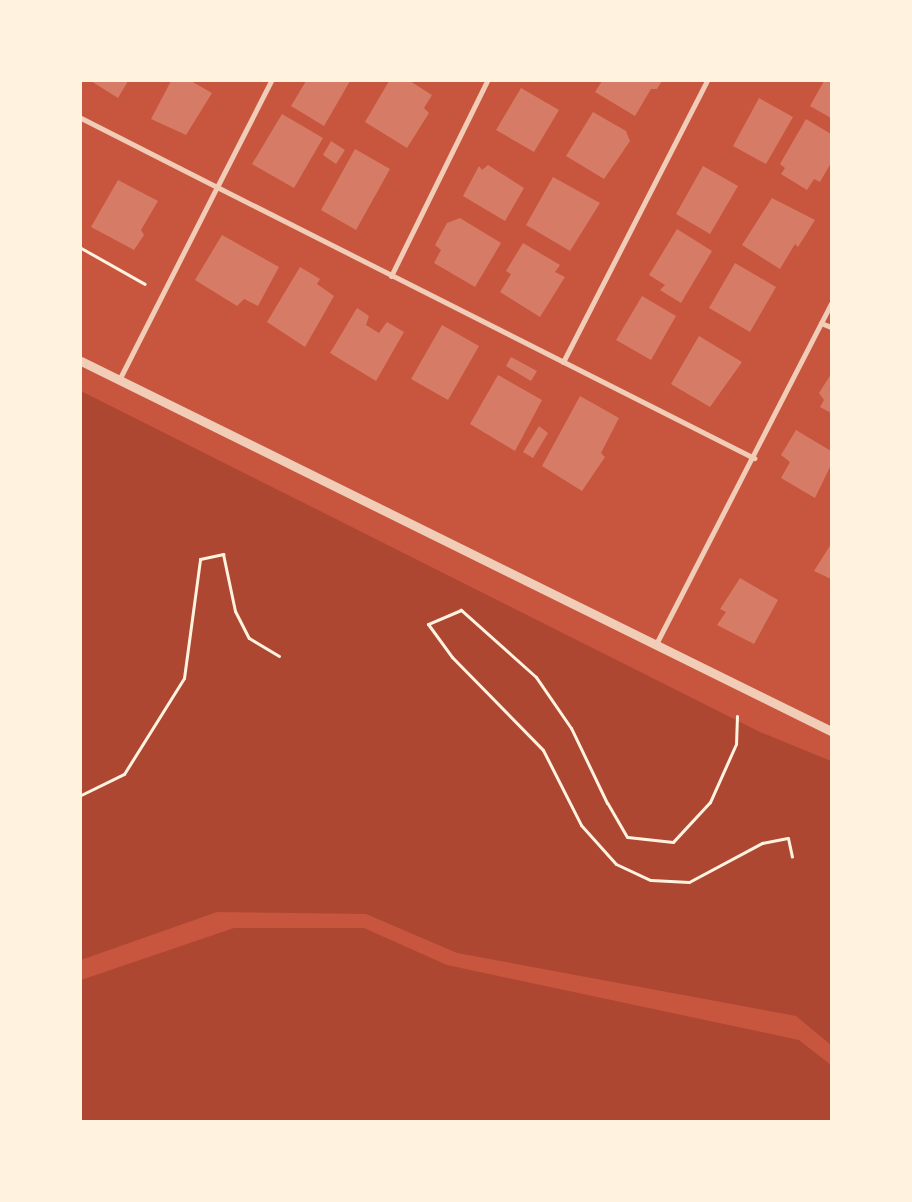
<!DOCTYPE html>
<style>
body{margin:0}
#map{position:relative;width:912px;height:1202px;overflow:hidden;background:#c8553d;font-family:"Sofia Sans Condensed",sans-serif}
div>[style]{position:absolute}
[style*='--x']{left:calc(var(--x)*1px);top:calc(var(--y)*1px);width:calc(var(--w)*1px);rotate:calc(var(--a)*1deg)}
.green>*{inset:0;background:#ae4732}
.building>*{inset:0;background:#d67c66}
.path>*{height:3px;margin:-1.5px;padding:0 1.5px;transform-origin:1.5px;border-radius:1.5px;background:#fff3e0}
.minor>*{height:5px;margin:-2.5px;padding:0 2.5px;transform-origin:2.5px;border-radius:2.5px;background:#f1ccb7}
.tertiary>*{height:9px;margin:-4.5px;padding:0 4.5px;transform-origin:4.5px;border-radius:4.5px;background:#f1ccb7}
span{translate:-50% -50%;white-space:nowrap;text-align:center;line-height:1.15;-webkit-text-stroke:4.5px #fff3e0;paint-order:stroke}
.frame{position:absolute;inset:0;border:82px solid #fff3e0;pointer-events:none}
</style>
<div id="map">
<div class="green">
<i style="clip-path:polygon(81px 391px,760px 732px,831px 761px,831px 1045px,796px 1016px,457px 953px,366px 914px,217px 912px,81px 960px)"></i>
<i style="clip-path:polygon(234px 928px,364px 928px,447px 965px,799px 1040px,831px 1065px,831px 1121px,81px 1121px,81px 980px)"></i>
</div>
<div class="building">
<i style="clip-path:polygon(91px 81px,128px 81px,118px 98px)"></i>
<i style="clip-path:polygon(171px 81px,191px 81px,212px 93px,186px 135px,151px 119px)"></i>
<i style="clip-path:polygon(306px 81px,350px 81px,324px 126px,291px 106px)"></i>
<i style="clip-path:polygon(389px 81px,410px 81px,432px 95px,424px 108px,429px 113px,407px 148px,365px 122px)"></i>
<i style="clip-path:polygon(602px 81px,662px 81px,657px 89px,651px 89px,635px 116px,595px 92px)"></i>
<i style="clip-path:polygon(824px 81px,831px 81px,831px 118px,810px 106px)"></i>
<i style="clip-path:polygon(521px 88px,559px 110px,534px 152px,496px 130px)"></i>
<i style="clip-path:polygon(759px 98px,793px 117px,766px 164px,733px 146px)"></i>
<i style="clip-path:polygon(593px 112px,626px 131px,630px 141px,604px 179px,566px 156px)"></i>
<i style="clip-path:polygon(282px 114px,323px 138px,294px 188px,252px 164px)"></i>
<i style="clip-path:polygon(806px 119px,831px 134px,831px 163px,820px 182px,814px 179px,807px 190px,781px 174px,785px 168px,780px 164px)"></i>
<i style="clip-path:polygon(331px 141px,345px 150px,336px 164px,323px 155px)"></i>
<i style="clip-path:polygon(355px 149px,390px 169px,356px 230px,321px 210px)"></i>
<i style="clip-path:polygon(488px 165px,524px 188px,505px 221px,463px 196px,479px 166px,482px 170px)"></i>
<i style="clip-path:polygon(703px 166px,738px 186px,710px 234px,676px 214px)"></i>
<i style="clip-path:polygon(553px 177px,600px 203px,570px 251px,526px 225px)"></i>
<i style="clip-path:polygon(118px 180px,158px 201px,141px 230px,144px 235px,134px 250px,91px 227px)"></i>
<i style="clip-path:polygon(772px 198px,815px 220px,798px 247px,795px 244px,780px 269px,742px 245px)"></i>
<i style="clip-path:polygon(460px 218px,501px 243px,475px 287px,434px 263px,441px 250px,435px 245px,447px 223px)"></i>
<i style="clip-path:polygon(677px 229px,712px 251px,681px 303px,660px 290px,665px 285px,649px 275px)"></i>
<i style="clip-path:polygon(222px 235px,279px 267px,258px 306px,244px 299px,237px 306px,195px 280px)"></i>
<i style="clip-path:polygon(523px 243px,560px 265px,555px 272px,565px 277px,540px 317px,500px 292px,511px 274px,506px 271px)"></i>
<i style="clip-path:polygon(735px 263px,776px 287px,750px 332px,709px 308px)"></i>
<i style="clip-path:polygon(300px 267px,320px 279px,317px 284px,334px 296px,305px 347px,267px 322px)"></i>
<i style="clip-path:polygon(642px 296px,676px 316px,651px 360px,616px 340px)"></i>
<i style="clip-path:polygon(357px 308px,369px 316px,366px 325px,379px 333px,387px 322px,404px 332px,376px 381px,330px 353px)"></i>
<i style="clip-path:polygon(442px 325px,479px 346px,448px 400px,411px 379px)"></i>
<i style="clip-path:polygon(699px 336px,742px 362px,710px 407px,671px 384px)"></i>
<i style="clip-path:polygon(511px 357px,537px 371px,531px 381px,506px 366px)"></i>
<i style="clip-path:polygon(831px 374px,831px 413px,820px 407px,824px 400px,819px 393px)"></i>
<i style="clip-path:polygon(498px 375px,542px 400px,515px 451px,470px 424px)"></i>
<i style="clip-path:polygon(580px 396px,619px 418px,601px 453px,605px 457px,582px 491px,542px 466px)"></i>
<i style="clip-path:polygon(539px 426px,548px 433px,533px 458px,523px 452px)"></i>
<i style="clip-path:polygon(796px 430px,831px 451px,831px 465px,815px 498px,781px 478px,790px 462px,781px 455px)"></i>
<i style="clip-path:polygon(831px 544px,831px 579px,814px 571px)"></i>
<i style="clip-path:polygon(740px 578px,778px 600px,754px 644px,717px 625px,726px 612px,720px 609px)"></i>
</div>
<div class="path">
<i style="--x:81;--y:248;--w:73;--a:29.4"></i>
<i style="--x:737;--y:716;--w:28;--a:92"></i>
<i style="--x:736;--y:744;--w:64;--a:114.1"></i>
<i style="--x:710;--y:802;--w:54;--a:132.8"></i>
<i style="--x:673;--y:842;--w:46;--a:-173.8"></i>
<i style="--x:627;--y:837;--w:39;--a:-120"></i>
<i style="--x:607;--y:803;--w:83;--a:-115.6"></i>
<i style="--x:571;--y:728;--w:62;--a:-124.5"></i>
<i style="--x:536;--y:677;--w:101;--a:-138.2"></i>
<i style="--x:461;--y:610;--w:36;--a:157"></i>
<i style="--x:428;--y:624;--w:41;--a:54"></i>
<i style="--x:452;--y:657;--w:130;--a:45.6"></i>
<i style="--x:543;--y:750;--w:84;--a:63.1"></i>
<i style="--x:581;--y:825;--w:52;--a:48.1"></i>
<i style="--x:616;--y:864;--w:38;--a:25"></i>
<i style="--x:651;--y:880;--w:38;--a:3"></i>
<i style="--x:689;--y:882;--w:83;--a:-28.1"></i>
<i style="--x:762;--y:843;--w:26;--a:-11"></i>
<i style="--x:788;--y:838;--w:19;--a:78"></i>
<i style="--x:81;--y:795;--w:48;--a:-26"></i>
<i style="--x:124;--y:774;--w:113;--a:-58"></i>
<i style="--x:184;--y:678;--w:120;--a:-82.3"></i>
<i style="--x:200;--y:559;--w:24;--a:-12"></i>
<i style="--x:223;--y:554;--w:58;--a:78.1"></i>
<i style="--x:235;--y:611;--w:30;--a:63"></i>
<i style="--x:249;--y:638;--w:35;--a:31"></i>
</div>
<div class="minor">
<i style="--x:81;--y:118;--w:153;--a:26.9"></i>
<i style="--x:217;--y:187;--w:119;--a:-63"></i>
<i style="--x:391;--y:276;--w:217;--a:-63.8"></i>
<i style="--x:821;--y:323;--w:11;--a:22"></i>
<i style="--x:563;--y:362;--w:316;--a:-62.9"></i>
<i style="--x:119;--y:380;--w:216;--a:-63.1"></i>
<i style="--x:217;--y:187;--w:602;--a:26.78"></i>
<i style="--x:655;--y:646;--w:385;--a:-62.8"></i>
</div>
<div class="tertiary">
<i style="--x:81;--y:361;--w:836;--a:26.26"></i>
</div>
<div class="frame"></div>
</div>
